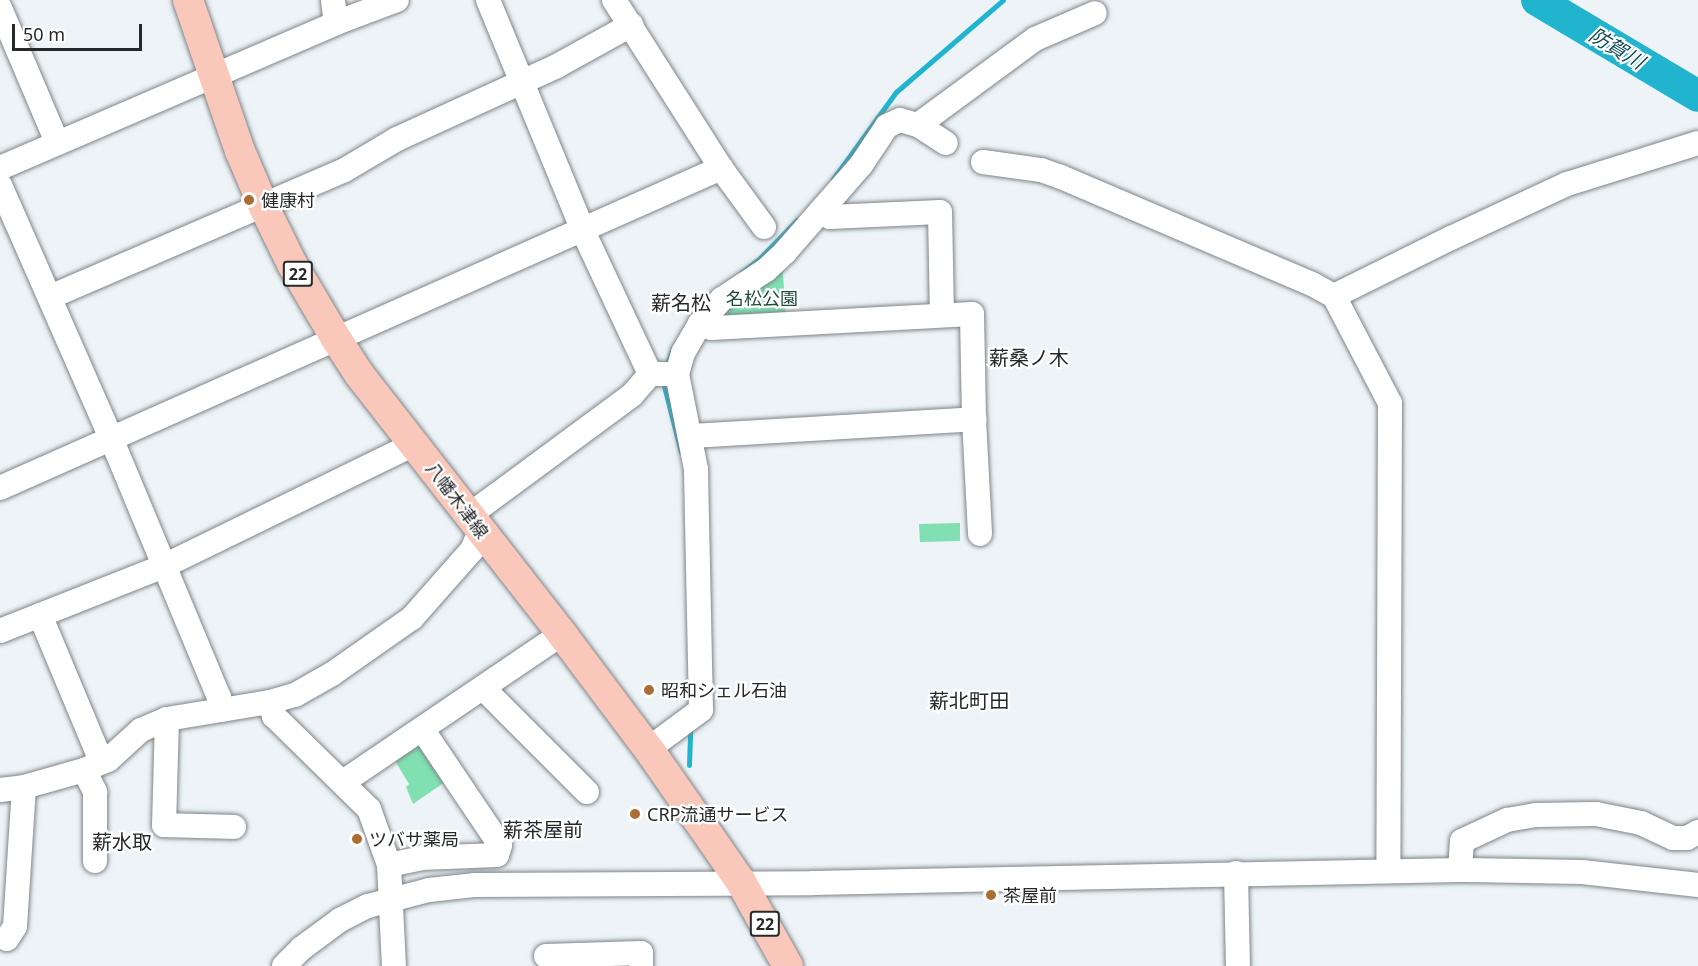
<!DOCTYPE html>
<meta charset="utf-8">
<style>
body{margin:0}
#map{position:relative;width:1698px;height:966px;overflow:hidden;background:#edf3f7;font-family:"Noto Sans","Noto Sans JP",sans-serif}
div>[style]{position:absolute}
[style*='--x']{left:calc(var(--x)*1px);top:calc(var(--y)*1px);width:calc(var(--w)*1px);rotate:calc(var(--a)*1deg)}
.green>*{inset:0;background:#80e0b2}
.stream>*{height:5px;margin:-2.5px;padding:0 2.5px;transform-origin:2.5px;border-radius:2.5px;background:#20b4ce}
.river>*{height:32px;margin:-16px;padding:0 16px;transform-origin:16px;border-radius:16px;background:#20b4ce}
.roads{filter:drop-shadow(0 0 2px #7f8488) drop-shadow(0 0 2px #7f8488)}
.minor>*{height:24px;margin:-12px;padding:0 12px;transform-origin:12px;border-radius:12px;background:#fff}
.major>*{height:30px;margin:-15px;padding:0 15px;transform-origin:15px;border-radius:15px;background:#fac8bb}
.dots>*{width:16px;height:16px;translate:-50% -50%;box-sizing:border-box;border:3px solid #fff;border-radius:50%}
span{translate:-50% -50%;white-space:nowrap;text-align:center;line-height:1.15;-webkit-text-stroke:4.5px #fff;paint-order:stroke}
.shield-label span{padding:2px 4px;background:#fff;border:2px solid;border-radius:4px;-webkit-text-stroke-width:0}
.shield-label{font-size:16px;color:#26282a;font-weight:700}
.poi-label{font-size:18px;color:#26282a}
.left{translate:0 -50%;text-align:left}
.park-label{font-size:18px;color:#1f4b37}
.street-label{font-size:18px;color:#26282a}
.water-label{font-size:20px;color:#124c57;font-style:italic}
.neighbourhood-label{font-size:20px;color:#26282a}
.scale{position:absolute;left:12px;top:24px;width:130px;height:27px;box-sizing:border-box;border:3px solid #26282a;border-top:0;padding-left:8px;font-size:18px;line-height:21px;white-space:nowrap;color:#26282a;-webkit-text-stroke:4px #fff;paint-order:stroke}
</style>
<div id="map">
<div class="green">
<i style="clip-path:polygon(782px 259px,786px 318px,710px 324px)"></i>
<i style="clip-path:polygon(960px 523px,960px 541px,920px 542px,919px 524px)"></i>
<i style="clip-path:polygon(411px 744px,423px 747px,445px 782px,413px 804px,406px 787px,409px 784px,392px 756px)"></i>
</div>
<div class="stream">
<i style="--x:833;--y:179;--w:107;--a:-54.1"></i>
<i style="--x:896;--y:92;--w:141;--a:-40.7"></i>
<i style="--x:741;--y:273;--w:24;--a:-38"></i>
<i style="--x:760;--y:258;--w:53;--a:-45.8"></i>
<i style="--x:666;--y:367;--w:20;--a:-70"></i>
<i style="--x:665;--y:380;--w:6;--a:99"></i>
<i style="--x:664;--y:386;--w:68;--a:75.6"></i>
<i style="--x:689;--y:765;--w:37;--a:-88"></i>
</div>
<div class="river">
<i style="--x:1537;--y:0;--w:187;--a:30.8"></i>
</div>
<div class="roads">
<div class="minor">
<i style="--x:333;--y:0;--w:23;--a:83"></i>
<i style="--x:488;--y:0;--w:250;--a:67.6"></i>
<i style="--x:583;--y:231;--w:158;--a:64.9"></i>
<i style="--x:614;--y:0;--w:199;--a:57.5"></i>
<i style="--x:721;--y:168;--w:73;--a:53.9"></i>
<i style="--x:0;--y:8;--w:146;--a:67"></i>
<i style="--x:918;--y:125;--w:145;--a:-36.3"></i>
<i style="--x:1035;--y:39;--w:65;--a:-23.4"></i>
<i style="--x:983;--y:162;--w:59;--a:7.9"></i>
<i style="--x:1041;--y:170;--w:21;--a:19"></i>
<i style="--x:1061;--y:177;--w:273;--a:23.1"></i>
<i style="--x:1312;--y:284;--w:25;--a:29"></i>
<i style="--x:1334;--y:296;--w:121;--a:62.4"></i>
<i style="--x:1390;--y:403;--w:468;--a:90.2"></i>
<i style="--x:0;--y:168;--w:366;--a:-23.3"></i>
<i style="--x:336;--y:23;--w:65;--a:-20.7"></i>
<i style="--x:0;--y:185;--w:276;--a:66.3"></i>
<i style="--x:111;--y:438;--w:281;--a:67.4"></i>
<i style="--x:219;--y:697;--w:13;--a:81"></i>
<i style="--x:820;--y:212;--w:11;--a:27"></i>
<i style="--x:830;--y:217;--w:110;--a:-2.6"></i>
<i style="--x:940;--y:212;--w:103;--a:88.9"></i>
<i style="--x:1334;--y:296;--w:131;--a:-26.4"></i>
<i style="--x:1451;--y:238;--w:128;--a:-25"></i>
<i style="--x:1567;--y:184;--w:137;--a:-17.4"></i>
<i style="--x:50;--y:297;--w:319;--a:-23.3"></i>
<i style="--x:343;--y:171;--w:63;--a:-30.7"></i>
<i style="--x:397;--y:139;--w:176;--a:-24.5"></i>
<i style="--x:557;--y:66;--w:85;--a:-29"></i>
<i style="--x:974;--y:419;--w:115;--a:87"></i>
<i style="--x:691;--y:436;--w:284;--a:-3.4"></i>
<i style="--x:974;--y:419;--w:105;--a:-91.1"></i>
<i style="--x:972;--y:314;--w:261;--a:176.9"></i>
<i style="--x:711;--y:328;--w:12;--a:-160"></i>
<i style="--x:0;--y:488;--w:789;--a:-23.93"></i>
<i style="--x:468;--y:516;--w:204;--a:-36.4"></i>
<i style="--x:632;--y:395;--w:28;--a:-49"></i>
<i style="--x:650;--y:374;--w:16;--a:0"></i>
<i style="--x:40;--y:615;--w:147;--a:67.3"></i>
<i style="--x:97;--y:751;--w:14;--a:39"></i>
<i style="--x:0;--y:631;--w:174;--a:-21.6"></i>
<i style="--x:162;--y:567;--w:280;--a:-26"></i>
<i style="--x:483;--y:688;--w:147;--a:45"></i>
<i style="--x:270;--y:702;--w:15;--a:74"></i>
<i style="--x:274;--y:716;--w:133;--a:44.4"></i>
<i style="--x:369;--y:809;--w:59;--a:70.3"></i>
<i style="--x:389;--y:865;--w:101;--a:87.2"></i>
<i style="--x:167;--y:719;--w:106;--a:91.6"></i>
<i style="--x:164;--y:825;--w:70;--a:1.6"></i>
<i style="--x:647;--y:750;--w:67;--a:-36.5"></i>
<i style="--x:701;--y:710;--w:241;--a:-91.2"></i>
<i style="--x:696;--y:469;--w:97;--a:-101.3"></i>
<i style="--x:677;--y:374;--w:22;--a:-74"></i>
<i style="--x:683;--y:353;--w:34;--a:-60"></i>
<i style="--x:700;--y:324;--w:33;--a:-49"></i>
<i style="--x:722;--y:299;--w:53;--a:-33.4"></i>
<i style="--x:766;--y:270;--w:26;--a:-43"></i>
<i style="--x:785;--y:252;--w:116;--a:-48.9"></i>
<i style="--x:861;--y:165;--w:47;--a:-56.3"></i>
<i style="--x:887;--y:126;--w:14;--a:-25"></i>
<i style="--x:900;--y:120;--w:19;--a:16"></i>
<i style="--x:918;--y:125;--w:33;--a:33"></i>
<i style="--x:84;--y:770;--w:25;--a:63"></i>
<i style="--x:95;--y:792;--w:69;--a:90"></i>
<i style="--x:343;--y:782;--w:264;--a:-34.1"></i>
<i style="--x:0;--y:790;--w:24;--a:-7"></i>
<i style="--x:24;--y:787;--w:62;--a:-15.8"></i>
<i style="--x:84;--y:770;--w:26;--a:-23"></i>
<i style="--x:108;--y:760;--w:45;--a:-42.3"></i>
<i style="--x:141;--y:730;--w:28;--a:-23"></i>
<i style="--x:167;--y:719;--w:104;--a:-9.4"></i>
<i style="--x:270;--y:702;--w:26;--a:-16"></i>
<i style="--x:295;--y:695;--w:43;--a:-29.6"></i>
<i style="--x:332;--y:674;--w:98;--a:-35"></i>
<i style="--x:412;--y:618;--w:91;--a:-48.6"></i>
<i style="--x:472;--y:550;--w:21;--a:-67"></i>
<i style="--x:389;--y:865;--w:33;--a:-12"></i>
<i style="--x:421;--y:858;--w:76;--a:-2.3"></i>
<i style="--x:497;--y:855;--w:10;--a:-73"></i>
<i style="--x:500;--y:845;--w:140;--a:-123.9"></i>
<i style="--x:1460;--y:870;--w:29;--a:-86"></i>
<i style="--x:1462;--y:841;--w:50;--a:-25"></i>
<i style="--x:1507;--y:820;--w:29;--a:-10"></i>
<i style="--x:1536;--y:815;--w:60;--a:-1"></i>
<i style="--x:1596;--y:814;--w:46;--a:11.3"></i>
<i style="--x:1641;--y:823;--w:35;--a:25"></i>
<i style="--x:1673;--y:838;--w:14;--a:0"></i>
<i style="--x:1687;--y:838;--w:13;--a:-29"></i>
<i style="--x:1236;--y:873;--w:93;--a:88.8"></i>
<i style="--x:7;--y:939;--w:15;--a:-58"></i>
<i style="--x:15;--y:926;--w:139;--a:-86.3"></i>
<i style="--x:546;--y:956;--w:95;--a:-1.8"></i>
<i style="--x:641;--y:953;--w:13;--a:90"></i>
<i style="--x:284;--y:966;--w:25;--a:-45"></i>
<i style="--x:302;--y:948;--w:47;--a:-36.4"></i>
<i style="--x:340;--y:920;--w:31;--a:-27"></i>
<i style="--x:368;--y:906;--w:63;--a:-14.7"></i>
<i style="--x:429;--y:890;--w:45;--a:-6.3"></i>
<i style="--x:474;--y:885;--w:339;--a:-0.3"></i>
<i style="--x:813;--y:883;--w:647;--a:-1.15"></i>
<i style="--x:1460;--y:870;--w:122;--a:0.9"></i>
<i style="--x:1582;--y:872;--w:117;--a:6.4"></i>
</div>
<div class="major">
<i style="--x:188;--y:0;--w:160;--a:71"></i>
<i style="--x:240;--y:151;--w:61;--a:66.8"></i>
<i style="--x:264;--y:207;--w:64;--a:63.8"></i>
<i style="--x:292;--y:264;--w:88;--a:59.4"></i>
<i style="--x:337;--y:340;--w:40;--a:57.1"></i>
<i style="--x:359;--y:374;--w:330;--a:52"></i>
<i style="--x:562;--y:634;--w:150;--a:53.1"></i>
<i style="--x:652;--y:754;--w:156;--a:55.2"></i>
<i style="--x:741;--y:882;--w:96;--a:60.8"></i>
</div>
</div>
<div class="dots">
<i style="left:249px;top:200px;background:#ac6d34"></i>
<i style="left:649px;top:690px;background:#ac6d34"></i>
<i style="left:635px;top:814px;background:#ac6d34"></i>
<i style="left:357px;top:839px;background:#ac6d34"></i>
<i style="left:991px;top:895px;background:#ac6d34"></i>
</div>
<div class="shield-label">
<span style="left:298px;top:274px">22</span>
<span style="left:765px;top:924px">22</span>
</div>
<div class="poi-label">
<span class="left" style="left:261px;top:200px">健康村</span>
<span class="left" style="left:661px;top:690px">昭和シェル石油</span>
<span class="left" style="left:647px;top:814px">CRP流通サービス</span>
<span class="left" style="left:369px;top:839px">ツバサ薬局</span>
<span class="left" style="left:1003px;top:895px">茶屋前</span>
</div>
<div class="park-label">
<span style="left:762px;top:298px">名松公園</span>
</div>
<div class="street-label">
<span style="left:457px;top:500px;rotate:53deg">八幡木津線</span>
</div>
<div class="water-label">
<span style="left:1617px;top:48px;rotate:31deg">防賀川</span>
</div>
<div class="neighbourhood-label">
<span style="left:681px;top:302px">薪名松</span>
<span style="left:1029px;top:357px">薪桑ノ木</span>
<span style="left:969px;top:700px">薪北町田</span>
<span style="left:543px;top:829px">薪茶屋前</span>
<span style="left:122px;top:841px">薪水取</span>
</div>
<div class="scale">50 m</div>
</div>
